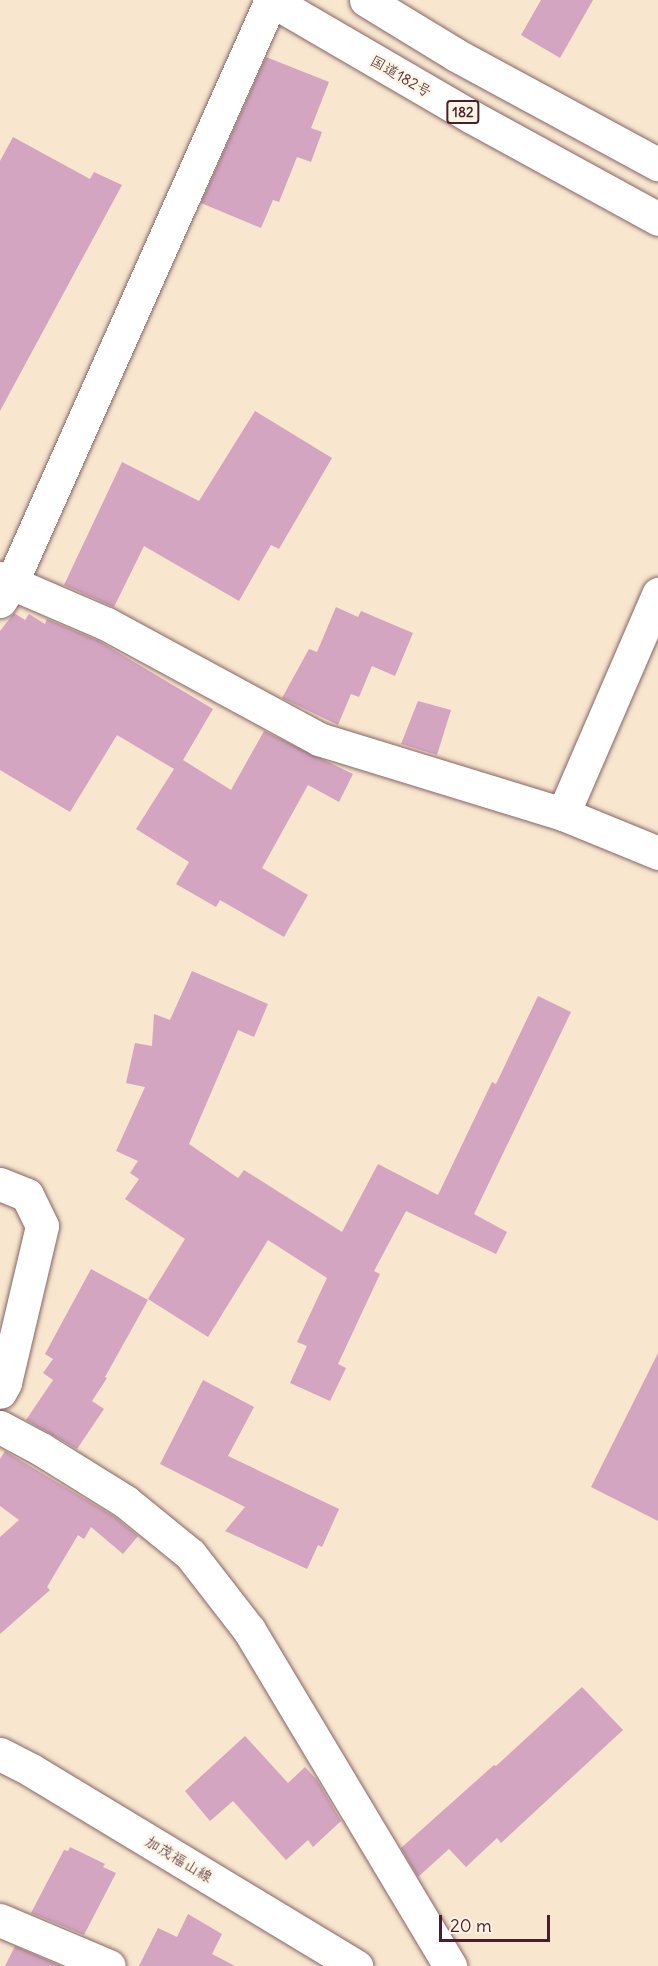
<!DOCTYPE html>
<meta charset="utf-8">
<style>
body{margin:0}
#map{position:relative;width:658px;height:1966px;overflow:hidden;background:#f8e6cf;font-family:Delius,"Klee One",sans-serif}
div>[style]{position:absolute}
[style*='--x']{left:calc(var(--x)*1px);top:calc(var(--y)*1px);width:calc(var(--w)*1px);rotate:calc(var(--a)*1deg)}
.building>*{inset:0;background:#d3a5c0}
.roads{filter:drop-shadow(0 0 2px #876564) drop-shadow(0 0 2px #876564)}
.minor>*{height:33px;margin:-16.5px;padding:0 16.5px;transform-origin:16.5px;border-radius:16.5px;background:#fff}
.major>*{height:33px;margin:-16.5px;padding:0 16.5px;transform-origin:16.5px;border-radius:16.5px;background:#fff}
.highway>*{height:33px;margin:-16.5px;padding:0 16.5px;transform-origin:16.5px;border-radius:16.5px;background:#fff}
span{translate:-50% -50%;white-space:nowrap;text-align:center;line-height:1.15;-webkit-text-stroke:5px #fcf5e5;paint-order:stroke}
.shield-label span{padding:2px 4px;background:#fcf5e5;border:2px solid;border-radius:4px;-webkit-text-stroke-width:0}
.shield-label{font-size:14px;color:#4a1f2b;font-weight:700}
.street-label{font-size:15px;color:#4a1f2b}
.scale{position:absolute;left:439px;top:1915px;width:111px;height:27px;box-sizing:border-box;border:3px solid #4a1f2b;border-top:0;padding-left:8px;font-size:18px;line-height:21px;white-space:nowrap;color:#4a1f2b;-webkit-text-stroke:4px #fcf5e5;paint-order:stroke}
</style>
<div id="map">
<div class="building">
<i style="clip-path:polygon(541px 0,593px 0,560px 58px,521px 35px)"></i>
<i style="clip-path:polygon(266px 57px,329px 82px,311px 128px,322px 132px,311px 162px,297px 157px,279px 202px,273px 200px,261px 228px,201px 203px)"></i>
<i style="clip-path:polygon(13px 137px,90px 179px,94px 172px,122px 185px,0 411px,0 161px)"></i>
<i style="clip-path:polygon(255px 411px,332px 458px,279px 549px,271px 545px,239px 601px,144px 546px,114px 607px,64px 585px,122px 462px,199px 501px)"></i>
<i style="clip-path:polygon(336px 607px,358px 617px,361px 611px,413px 633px,395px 676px,372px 666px,359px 697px,351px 694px,338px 725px,282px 698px,309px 649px,317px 652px)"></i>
<i style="clip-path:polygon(14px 613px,25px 620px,29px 614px,45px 624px,47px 619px,99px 641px,213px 709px,183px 760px,231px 790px,264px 731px,353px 774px,339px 802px,308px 785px,262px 868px,308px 895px,284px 937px,220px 900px,216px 907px,176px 884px,189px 862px,136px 829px,174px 769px,117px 735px,70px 812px,0 770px,0 631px)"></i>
<i style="clip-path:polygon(418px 701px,451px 710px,437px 755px,401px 744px)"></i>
<i style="clip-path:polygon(192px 971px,268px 1004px,254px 1037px,238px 1030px,189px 1144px,238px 1178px,244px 1170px,342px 1232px,378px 1164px,438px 1195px,492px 1082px,496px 1084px,538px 996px,571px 1012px,474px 1214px,507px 1232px,496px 1254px,406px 1211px,374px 1271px,380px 1274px,338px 1364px,346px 1368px,330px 1401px,290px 1383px,307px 1346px,297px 1342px,327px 1278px,268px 1240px,208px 1337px,148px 1299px,185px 1239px,125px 1199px,139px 1179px,130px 1173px,138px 1161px,116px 1151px,145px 1087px,126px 1083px,135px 1043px,152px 1046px,154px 1014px,170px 1020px)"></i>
<i style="clip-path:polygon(91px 1269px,148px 1300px,105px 1377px,107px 1378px,92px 1401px,104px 1409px,77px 1449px,26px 1420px,53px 1380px,43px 1373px,53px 1359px,45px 1354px)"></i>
<i style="clip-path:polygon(658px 1353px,658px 1521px,591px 1487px)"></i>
<i style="clip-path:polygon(203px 1380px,254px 1407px,228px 1456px,339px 1509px,322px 1547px,318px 1545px,307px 1569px,225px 1531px,245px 1507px,160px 1464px)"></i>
<i style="clip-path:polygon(5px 1451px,115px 1517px,138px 1536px,123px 1554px,91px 1527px,84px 1539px,78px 1535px,47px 1587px,50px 1590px,0 1634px,0 1537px,19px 1520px,0 1506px,0 1459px)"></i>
<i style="clip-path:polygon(582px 1687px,623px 1730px,501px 1843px,497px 1838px,466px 1867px,449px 1849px,418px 1877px,401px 1848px,494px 1765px,496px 1766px)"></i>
<i style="clip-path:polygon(245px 1736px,288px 1783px,305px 1767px,317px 1780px,341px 1821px,313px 1847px,308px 1840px,286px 1860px,233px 1801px,210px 1821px,185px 1791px)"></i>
<i style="clip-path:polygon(70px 1847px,105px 1864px,103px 1867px,116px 1873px,84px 1935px,31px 1913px,64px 1850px,68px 1851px)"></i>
<i style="clip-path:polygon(188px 1914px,222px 1934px,212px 1954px,235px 1966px,139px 1966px,158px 1928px,177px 1937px)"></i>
<i style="clip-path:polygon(15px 1946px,61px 1966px,5px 1966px)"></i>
</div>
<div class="roads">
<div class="minor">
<i style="--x:0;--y:578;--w:116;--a:23.3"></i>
<i style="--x:107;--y:624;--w:241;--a:28.5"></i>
<i style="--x:319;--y:739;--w:255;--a:17.1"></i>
<i style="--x:563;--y:814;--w:103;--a:22.3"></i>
<i style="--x:0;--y:601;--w:20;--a:-57"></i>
<i style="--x:11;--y:584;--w:639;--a:-66"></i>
<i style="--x:563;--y:814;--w:240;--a:-66.6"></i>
<i style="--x:0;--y:1184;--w:29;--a:22"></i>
<i style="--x:27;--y:1195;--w:34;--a:64"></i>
<i style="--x:42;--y:1226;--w:161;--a:103.3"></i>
<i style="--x:5;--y:1383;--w:10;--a:119"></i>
<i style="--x:0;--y:1427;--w:47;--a:28.2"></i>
<i style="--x:41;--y:1449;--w:100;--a:31.9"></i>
<i style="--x:126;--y:1502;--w:82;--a:39.1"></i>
<i style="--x:190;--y:1554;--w:96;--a:52.2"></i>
<i style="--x:249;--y:1630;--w:392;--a:59.1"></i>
<i style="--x:0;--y:1920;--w:118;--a:22.9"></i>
</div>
<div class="major">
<i style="--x:0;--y:1754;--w:35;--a:27"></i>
<i style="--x:31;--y:1770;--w:380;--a:31.1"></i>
</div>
<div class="highway">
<i style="--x:271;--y:0;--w:233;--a:30.2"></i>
<i style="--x:472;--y:117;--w:212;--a:28.7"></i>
<i style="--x:366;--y:0;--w:105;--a:31.4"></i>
<i style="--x:456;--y:55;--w:230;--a:28.4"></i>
</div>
</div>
<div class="shield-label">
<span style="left:463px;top:112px">182</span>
</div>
<div class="street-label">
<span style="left:401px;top:76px;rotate:30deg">国道182号</span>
<span style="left:179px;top:1859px;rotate:31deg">加茂福山線</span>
</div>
<div class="scale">20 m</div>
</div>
